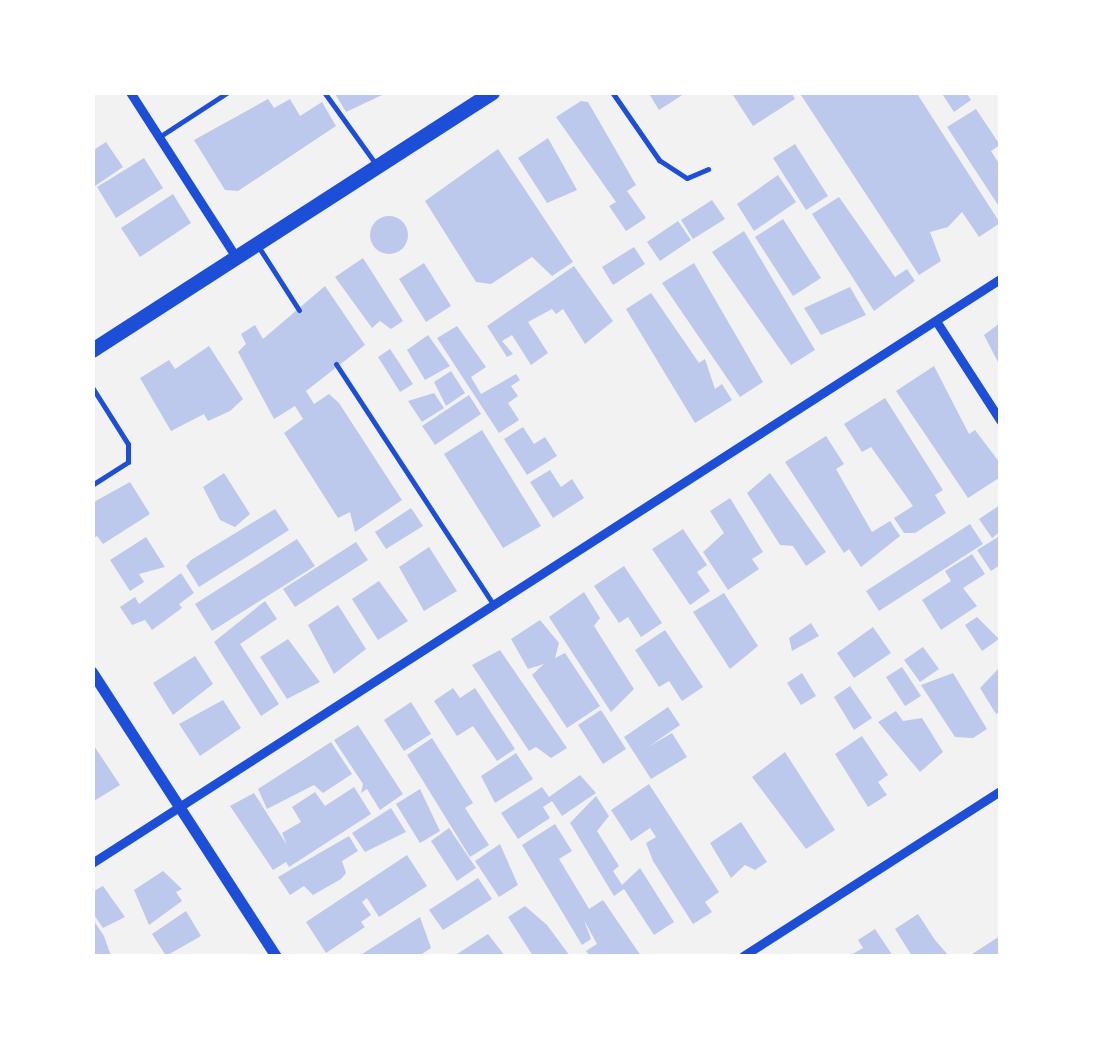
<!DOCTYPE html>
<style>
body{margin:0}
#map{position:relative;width:1093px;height:1049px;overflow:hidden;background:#f2f2f2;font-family:"Golos Text",sans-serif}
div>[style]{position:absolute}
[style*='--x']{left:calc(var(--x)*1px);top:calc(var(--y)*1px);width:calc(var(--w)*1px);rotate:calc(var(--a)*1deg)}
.building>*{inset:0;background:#bdc9ec}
.round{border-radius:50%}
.service>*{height:5px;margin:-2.5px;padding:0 2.5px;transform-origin:2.5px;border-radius:2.5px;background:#1d4ed8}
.minor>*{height:9px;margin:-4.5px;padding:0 4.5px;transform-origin:4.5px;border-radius:4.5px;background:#1d4ed8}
.tertiary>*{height:11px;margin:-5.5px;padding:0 5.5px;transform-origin:5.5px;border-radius:5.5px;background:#1d4ed8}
.primary>*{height:15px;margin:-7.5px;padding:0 7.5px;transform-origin:7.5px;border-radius:7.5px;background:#1d4ed8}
span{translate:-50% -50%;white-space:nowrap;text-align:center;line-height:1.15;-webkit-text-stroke:8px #fff;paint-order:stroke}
.frame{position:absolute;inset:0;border:95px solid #fff;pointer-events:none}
</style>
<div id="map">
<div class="building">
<i style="clip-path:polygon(334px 92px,380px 92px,382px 95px,346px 112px)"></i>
<i style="clip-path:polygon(648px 92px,687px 92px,659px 110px)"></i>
<i style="clip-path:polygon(731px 92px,791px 92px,795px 99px,753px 126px)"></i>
<i style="clip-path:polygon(799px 92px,916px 92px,1000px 223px,979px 237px,962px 212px,948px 227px,930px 232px,941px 261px,919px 275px)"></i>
<i style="clip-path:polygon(941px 92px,966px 92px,971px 100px,954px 112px)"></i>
<i style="clip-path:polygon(268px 99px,274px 108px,290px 99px,300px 116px,322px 102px,336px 126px,238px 191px,225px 190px,194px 140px)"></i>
<i style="clip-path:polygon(581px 101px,588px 102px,636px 185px,627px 191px,646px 218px,626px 231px,609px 206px,616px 202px,556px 117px)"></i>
<i style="clip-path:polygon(976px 109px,1000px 145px,991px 151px,1000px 165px,1000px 208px,947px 127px)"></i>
<i style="clip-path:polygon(548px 138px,577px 190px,547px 203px,518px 158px)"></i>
<i style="clip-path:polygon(106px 142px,123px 167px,92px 188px,92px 151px)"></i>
<i style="clip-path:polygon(795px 144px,828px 196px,806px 210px,773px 158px)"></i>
<i style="clip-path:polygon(498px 149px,573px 262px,552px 276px,532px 257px,491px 284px,476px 282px,425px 201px)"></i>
<i style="clip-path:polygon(144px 158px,163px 188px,116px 218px,97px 187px)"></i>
<i style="clip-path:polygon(778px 175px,796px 202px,754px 231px,737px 204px)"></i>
<i style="clip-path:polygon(173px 194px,191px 223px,140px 257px,121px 228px)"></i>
<i style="clip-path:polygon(839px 197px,895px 277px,907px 269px,915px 281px,874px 311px,812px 214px)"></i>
<i style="clip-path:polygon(712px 200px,725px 219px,693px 239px,681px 220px)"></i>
<i class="round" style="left:370px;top:216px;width:38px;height:38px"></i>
<i style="clip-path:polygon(783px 219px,821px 278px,793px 296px,755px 237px)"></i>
<i style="clip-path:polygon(678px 221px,691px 240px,660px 261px,647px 242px)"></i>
<i style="clip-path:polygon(744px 231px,815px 350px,791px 365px,712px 252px)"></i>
<i style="clip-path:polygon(634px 247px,645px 264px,613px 285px,602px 267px)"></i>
<i style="clip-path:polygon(363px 258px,403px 321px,391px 329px,380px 321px,372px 328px,335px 277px)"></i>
<i style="clip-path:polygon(424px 263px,451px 306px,426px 322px,399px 279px)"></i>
<i style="clip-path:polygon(694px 263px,763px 382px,740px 397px,662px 283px)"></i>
<i style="clip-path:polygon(574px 266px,613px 321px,585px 344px,563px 309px,556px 314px,552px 309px,528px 322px,548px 353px,531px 365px,512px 335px,502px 341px,513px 354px,507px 357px,487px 326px)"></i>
<i style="clip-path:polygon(325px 286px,365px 345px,306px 391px,314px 404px,329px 394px,339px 403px,402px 500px,355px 532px,350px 512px,338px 518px,284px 433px,303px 419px,295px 406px,274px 419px,238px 352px,246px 344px,241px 334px,255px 325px,263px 339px)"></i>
<i style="clip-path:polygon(850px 287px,866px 315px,821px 335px,804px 308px)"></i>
<i style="clip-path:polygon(651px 293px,699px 363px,705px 359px,715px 389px,722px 384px,732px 400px,695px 423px,626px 309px)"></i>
<i style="clip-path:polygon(1000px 323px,1000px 366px,984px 335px)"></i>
<i style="clip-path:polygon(457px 326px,486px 367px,471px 377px,481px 394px,516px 374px,520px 380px,511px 386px,518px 396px,508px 403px,519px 420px,499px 433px,437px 338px)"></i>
<i style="clip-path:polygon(428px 335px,450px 366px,425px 380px,407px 350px)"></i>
<i style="clip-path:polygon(209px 346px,243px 399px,230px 411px,208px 421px,204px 414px,171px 431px,140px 378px,169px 360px,175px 369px)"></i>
<i style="clip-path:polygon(390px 349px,413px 384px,400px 392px,378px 357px)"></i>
<i style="clip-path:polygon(934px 366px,969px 434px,975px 430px,1000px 463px,999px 478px,968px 498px,896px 391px)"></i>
<i style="clip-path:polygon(451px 371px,465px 393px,446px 406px,434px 382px)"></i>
<i style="clip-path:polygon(434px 393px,444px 408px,422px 422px,408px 401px)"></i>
<i style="clip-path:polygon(469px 395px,481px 414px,435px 445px,422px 426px)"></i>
<i style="clip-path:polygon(885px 398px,943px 490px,935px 495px,946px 513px,915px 533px,904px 533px,894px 518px,913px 506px,871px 447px,862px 452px,844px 424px)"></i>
<i style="clip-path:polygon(523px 427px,534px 444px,545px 437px,557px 456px,527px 475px,504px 439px)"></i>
<i style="clip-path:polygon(482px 430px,541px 526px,503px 548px,444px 454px)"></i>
<i style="clip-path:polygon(826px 436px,844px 464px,836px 469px,872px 532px,890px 521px,900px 536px,861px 567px,849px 549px,844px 553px,785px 462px)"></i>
<i style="clip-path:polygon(550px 470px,561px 487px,572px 479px,584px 498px,553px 518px,530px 482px)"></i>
<i style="clip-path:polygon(224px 473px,250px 514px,235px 527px,220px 520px,203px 487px)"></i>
<i style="clip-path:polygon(770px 473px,826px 552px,806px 566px,793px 546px,780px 545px,747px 493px)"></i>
<i style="clip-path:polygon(130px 482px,150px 514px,103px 544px,97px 536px,92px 539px,92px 503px)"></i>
<i style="clip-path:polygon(730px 498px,763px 552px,752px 559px,759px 569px,728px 590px,703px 552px,724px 533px,710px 511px)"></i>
<i style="clip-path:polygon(1000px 505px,1000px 532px,992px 538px,979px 519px)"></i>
<i style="clip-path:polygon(411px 508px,423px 526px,386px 549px,375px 532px)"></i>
<i style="clip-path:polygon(275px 509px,289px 530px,199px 587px,186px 566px,191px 560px)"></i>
<i style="clip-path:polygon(970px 524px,983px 544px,879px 611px,866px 591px)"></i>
<i style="clip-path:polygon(683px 529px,707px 565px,697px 572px,710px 591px,690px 605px,652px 549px)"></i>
<i style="clip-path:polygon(146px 537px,165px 567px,139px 574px,144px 582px,130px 591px,110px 560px)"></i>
<i style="clip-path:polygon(998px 537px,1000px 565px,991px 571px,977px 550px)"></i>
<i style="clip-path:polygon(297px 539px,315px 566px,212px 631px,195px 604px)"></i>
<i style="clip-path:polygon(356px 542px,368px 560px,295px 607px,283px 589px)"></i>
<i style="clip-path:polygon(429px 547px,457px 591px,424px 611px,399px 567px)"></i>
<i style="clip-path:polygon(972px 554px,985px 574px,963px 588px,977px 606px,941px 630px,922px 600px,951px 581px,945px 571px)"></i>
<i style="clip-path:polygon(624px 566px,662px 623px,641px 637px,628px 617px,619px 623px,594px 586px)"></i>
<i style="clip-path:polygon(181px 573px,194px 593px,179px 604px,182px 608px,152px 630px,145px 620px,132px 625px,120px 607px,135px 597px,139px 604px)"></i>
<i style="clip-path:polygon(379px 581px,408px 621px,378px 640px,352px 599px)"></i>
<i style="clip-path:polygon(584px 592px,600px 618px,594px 626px,634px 689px,611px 712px,549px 617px)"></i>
<i style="clip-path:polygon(724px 593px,758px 646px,730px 669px,693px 612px)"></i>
<i style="clip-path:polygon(265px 601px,277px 619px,240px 644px,279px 704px,261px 716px,214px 642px)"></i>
<i style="clip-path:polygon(338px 605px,366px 649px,334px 674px,308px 625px)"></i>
<i style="clip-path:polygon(977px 617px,999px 639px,982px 651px,965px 625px)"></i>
<i style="clip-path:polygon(540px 620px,559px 643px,555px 658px,565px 653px,600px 706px,567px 728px,532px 675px,544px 664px,528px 669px,511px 639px)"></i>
<i style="clip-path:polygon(811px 623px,819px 636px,792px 651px,789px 638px)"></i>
<i style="clip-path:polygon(873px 627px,891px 653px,854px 678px,837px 653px)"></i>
<i style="clip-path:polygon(665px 630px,703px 687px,682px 701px,669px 681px,659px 687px,635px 650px)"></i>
<i style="clip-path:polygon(288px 639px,320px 682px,287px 699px,260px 657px)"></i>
<i style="clip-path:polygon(923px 647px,939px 669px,920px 682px,904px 660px)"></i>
<i style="clip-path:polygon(500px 650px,567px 748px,551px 758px,536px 747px,529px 751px,472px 665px)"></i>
<i style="clip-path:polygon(195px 656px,213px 684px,173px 715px,153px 683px)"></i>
<i style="clip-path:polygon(902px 667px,921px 696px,905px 706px,886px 677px)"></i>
<i style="clip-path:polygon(1000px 667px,1000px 712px,996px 714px,980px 688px)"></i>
<i style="clip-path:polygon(802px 673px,816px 696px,801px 705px,787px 683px)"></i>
<i style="clip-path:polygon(953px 673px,987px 729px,973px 738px,955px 737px,921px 685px)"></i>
<i style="clip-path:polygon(850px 686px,872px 718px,854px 730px,834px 697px)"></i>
<i style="clip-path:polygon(453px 688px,460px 698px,475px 688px,515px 749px,497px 761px,473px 726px,457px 736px,434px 701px)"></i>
<i style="clip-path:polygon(223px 700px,241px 728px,200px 756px,179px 724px)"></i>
<i style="clip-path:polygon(411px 702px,431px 734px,404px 751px,384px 720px)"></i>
<i style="clip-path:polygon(668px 707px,680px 725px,648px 747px,672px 733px,687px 757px,651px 779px,624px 737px)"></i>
<i style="clip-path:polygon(601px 710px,626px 749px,603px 764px,578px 725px)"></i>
<i style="clip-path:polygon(896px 711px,903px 721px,922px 718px,943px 752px,920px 772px,878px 722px)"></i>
<i style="clip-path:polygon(358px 725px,403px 794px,380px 810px,367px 789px,361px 793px,363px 784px,334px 740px)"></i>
<i style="clip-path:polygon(862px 736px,888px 775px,878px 782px,887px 795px,868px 807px,835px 754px)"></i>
<i style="clip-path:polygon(432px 738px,473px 803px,465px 808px,489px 845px,470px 857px,407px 755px)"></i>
<i style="clip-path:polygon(331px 742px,352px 774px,323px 793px,314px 785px,267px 809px,258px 789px)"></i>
<i style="clip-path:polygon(92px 743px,120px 785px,94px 801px,92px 798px)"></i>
<i style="clip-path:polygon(785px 752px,835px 830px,806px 849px,752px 777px)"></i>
<i style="clip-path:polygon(516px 753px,533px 779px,495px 803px,481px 776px)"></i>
<i style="clip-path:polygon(580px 775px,596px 793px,562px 816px,552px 801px,543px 807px,550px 818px,518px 839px,501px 813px,542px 787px,549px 797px)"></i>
<i style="clip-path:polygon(649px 784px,719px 892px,705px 902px,712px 912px,693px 924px,653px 861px,646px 843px,656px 837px,650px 828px,631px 841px,611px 810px)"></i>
<i style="clip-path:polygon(354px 787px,371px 814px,289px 867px,286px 862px,273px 870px,230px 806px,254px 793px,287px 845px,282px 833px,301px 822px,292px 807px,315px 792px,325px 806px)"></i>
<i style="clip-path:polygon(420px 789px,440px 831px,420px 843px,396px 804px)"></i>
<i style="clip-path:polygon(596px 796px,609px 816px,597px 831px,619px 866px,613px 871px,622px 885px,640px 868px,674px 922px,654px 935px,624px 889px,614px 896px,570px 823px)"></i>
<i style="clip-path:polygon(391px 808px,406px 832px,365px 852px,352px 833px)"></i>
<i style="clip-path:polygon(741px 822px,767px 862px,755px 870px,745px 865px,731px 878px,710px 843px)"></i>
<i style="clip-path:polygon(555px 824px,572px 851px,559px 859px,585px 902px,589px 909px,603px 900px,641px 956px,590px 956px,586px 951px,597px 944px,584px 920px,591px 939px,582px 945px,522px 845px)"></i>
<i style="clip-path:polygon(449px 828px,476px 868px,457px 881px,431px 841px)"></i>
<i style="clip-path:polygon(349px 836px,358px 851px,342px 861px,346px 873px,341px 879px,313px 895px,304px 886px,290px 895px,278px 877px)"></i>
<i style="clip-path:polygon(500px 844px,518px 885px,499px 897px,475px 861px)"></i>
<i style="clip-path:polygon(407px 855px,427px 886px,379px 917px,367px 898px,362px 902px,371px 915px,361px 922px,365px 927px,326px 953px,306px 922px)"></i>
<i style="clip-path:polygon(163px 871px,182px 889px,176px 892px,182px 901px,149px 925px,134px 890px)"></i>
<i style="clip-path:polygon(478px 878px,492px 899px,443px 930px,429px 910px)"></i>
<i style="clip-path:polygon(103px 886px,125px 917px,103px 928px,92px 912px,92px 892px)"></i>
<i style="clip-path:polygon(525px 906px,547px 925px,570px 956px,533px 956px,508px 917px)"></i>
<i style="clip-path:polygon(186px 911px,201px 936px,166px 956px,152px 934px)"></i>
<i style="clip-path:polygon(918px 914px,935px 940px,948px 955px,912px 956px,895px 929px)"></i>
<i style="clip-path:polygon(420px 917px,431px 948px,419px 956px,359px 956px)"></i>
<i style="clip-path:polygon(92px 918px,104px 936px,111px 956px,92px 956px)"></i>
<i style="clip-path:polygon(875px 929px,893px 956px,849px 956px,863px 948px,858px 940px)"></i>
<i style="clip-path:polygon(488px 934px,505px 956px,459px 956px,457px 954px)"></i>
<i style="clip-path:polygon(1000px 936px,1000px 956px,969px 956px)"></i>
</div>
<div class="service">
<i style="--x:324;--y:92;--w:87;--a:54.3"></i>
<i style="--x:612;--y:92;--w:83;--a:55.3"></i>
<i style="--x:659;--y:160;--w:33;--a:33"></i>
<i style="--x:687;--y:178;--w:23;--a:-23"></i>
<i style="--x:159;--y:137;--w:82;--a:-33.1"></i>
<i style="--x:258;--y:246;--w:76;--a:57.4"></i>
<i style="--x:336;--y:364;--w:287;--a:56.8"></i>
<i style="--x:92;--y:387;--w:67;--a:57.7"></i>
<i style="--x:128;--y:444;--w:18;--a:90"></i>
<i style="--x:128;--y:462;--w:43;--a:147.4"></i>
</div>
<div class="minor">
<i style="--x:130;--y:92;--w:196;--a:57.3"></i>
<i style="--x:936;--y:321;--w:118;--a:57.1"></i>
<i style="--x:92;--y:863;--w:1080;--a:-32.75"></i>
<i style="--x:743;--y:956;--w:305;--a:-32.7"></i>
</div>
<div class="tertiary">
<i style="--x:92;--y:672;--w:338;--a:57.1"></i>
</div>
<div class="primary">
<i style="--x:92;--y:350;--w:476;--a:-32.8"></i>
</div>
<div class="frame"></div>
</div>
